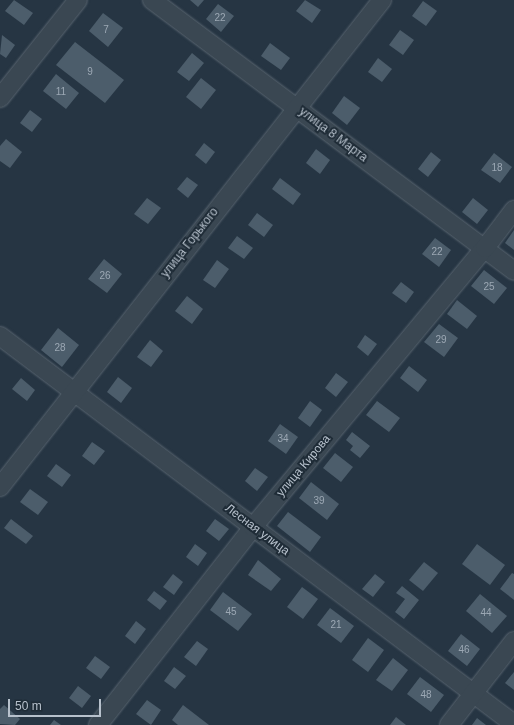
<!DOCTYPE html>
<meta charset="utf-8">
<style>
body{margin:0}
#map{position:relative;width:514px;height:725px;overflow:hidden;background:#263543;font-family:Arial,sans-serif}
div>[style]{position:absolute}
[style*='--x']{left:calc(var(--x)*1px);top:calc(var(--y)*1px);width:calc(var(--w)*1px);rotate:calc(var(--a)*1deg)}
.building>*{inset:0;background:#4c5d6b}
.roads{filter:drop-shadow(0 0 1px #58646f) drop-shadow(0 0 1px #58646f)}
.minor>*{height:18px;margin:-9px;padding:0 9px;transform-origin:9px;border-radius:9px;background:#3a4752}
span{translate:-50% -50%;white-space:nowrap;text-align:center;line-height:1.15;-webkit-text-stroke:4px #1f2c37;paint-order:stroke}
.number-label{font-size:10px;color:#9ca8b4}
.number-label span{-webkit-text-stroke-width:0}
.street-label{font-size:12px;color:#b7c1cc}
.scale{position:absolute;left:8px;top:699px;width:93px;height:18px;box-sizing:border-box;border:2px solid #b7c1cc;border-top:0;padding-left:5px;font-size:12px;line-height:14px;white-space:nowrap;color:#b7c1cc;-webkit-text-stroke:3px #1f2c37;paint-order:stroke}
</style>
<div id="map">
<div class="building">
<i style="clip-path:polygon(14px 0,33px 13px,24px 25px,5px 11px)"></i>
<i style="clip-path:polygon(190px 0,204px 0,198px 7px)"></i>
<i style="clip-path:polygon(305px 0,321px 10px,312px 23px,296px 11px)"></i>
<i style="clip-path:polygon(423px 1px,437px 11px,426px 26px,412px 16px)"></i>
<i style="clip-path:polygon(218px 4px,234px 16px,221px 32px,206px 19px)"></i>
<i style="clip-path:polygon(103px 13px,123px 28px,108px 47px,89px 31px)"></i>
<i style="clip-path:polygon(400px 30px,414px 40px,403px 55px,389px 45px)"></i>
<i style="clip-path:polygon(2px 35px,15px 45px,6px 58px,0 54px)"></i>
<i style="clip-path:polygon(75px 42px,124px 80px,105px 103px,56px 65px)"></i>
<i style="clip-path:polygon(270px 43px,290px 58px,281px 70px,261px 56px)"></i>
<i style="clip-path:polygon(192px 53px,204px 63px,189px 81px,177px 72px)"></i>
<i style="clip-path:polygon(378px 58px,392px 69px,382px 82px,368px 72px)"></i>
<i style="clip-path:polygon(56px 74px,79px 93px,66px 109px,43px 91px)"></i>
<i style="clip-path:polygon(201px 78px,216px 90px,201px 109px,186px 97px)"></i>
<i style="clip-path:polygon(344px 96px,360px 108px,347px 125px,332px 113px)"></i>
<i style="clip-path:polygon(30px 110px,42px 119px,32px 132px,20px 123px)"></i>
<i style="clip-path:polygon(6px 139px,22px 152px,10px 168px,0 161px,0 146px)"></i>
<i style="clip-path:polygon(204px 143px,215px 152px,206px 164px,195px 155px)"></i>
<i style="clip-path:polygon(316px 149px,330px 160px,320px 174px,306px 163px)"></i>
<i style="clip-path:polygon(431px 152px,441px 160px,428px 177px,418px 169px)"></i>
<i style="clip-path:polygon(494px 153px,512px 167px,500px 183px,481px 170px)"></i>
<i style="clip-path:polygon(187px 177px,198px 185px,188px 198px,177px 189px)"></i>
<i style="clip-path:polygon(280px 178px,301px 194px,293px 205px,272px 189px)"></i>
<i style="clip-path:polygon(147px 198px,161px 208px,148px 224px,134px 214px)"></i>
<i style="clip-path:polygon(473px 198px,488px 210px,477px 224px,462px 212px)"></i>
<i style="clip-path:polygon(257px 213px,273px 225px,264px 237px,248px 225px)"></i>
<i style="clip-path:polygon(514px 230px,514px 250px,505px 243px)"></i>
<i style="clip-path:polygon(237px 236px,253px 248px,244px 259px,228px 248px)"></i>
<i style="clip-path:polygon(435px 238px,451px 250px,439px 267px,422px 254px)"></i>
<i style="clip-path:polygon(104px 259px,122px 274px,107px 293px,88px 279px)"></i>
<i style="clip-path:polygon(217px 260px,229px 269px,215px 288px,203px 280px)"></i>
<i style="clip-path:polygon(484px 270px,507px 288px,494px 304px,471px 286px)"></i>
<i style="clip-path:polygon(401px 282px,414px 292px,406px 303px,392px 293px)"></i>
<i style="clip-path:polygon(187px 296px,203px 309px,192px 324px,175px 311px)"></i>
<i style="clip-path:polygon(457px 300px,477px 316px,467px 329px,447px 314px)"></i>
<i style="clip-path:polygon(439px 324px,458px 338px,444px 357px,424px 342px)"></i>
<i style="clip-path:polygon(58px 328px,79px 345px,62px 367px,41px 350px)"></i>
<i style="clip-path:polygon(365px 335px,377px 344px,368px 356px,357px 347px)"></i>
<i style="clip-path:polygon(150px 340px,163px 351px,151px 367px,137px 357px)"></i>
<i style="clip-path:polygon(409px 366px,427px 380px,418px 392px,400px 378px)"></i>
<i style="clip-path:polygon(336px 373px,348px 382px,336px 397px,325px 388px)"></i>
<i style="clip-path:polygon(118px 377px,132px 388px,121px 403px,107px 392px)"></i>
<i style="clip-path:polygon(21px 378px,35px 390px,27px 401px,12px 389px)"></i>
<i style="clip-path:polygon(310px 401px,322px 410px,310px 427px,298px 418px)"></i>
<i style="clip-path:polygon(377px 401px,400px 418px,389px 432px,366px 415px)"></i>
<i style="clip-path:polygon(280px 424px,298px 437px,286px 454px,268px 441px)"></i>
<i style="clip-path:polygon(352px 432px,370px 446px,360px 458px,350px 450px,353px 446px,346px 440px)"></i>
<i style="clip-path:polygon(92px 442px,105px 451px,94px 465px,82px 456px)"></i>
<i style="clip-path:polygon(335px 453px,353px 467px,341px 482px,323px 468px)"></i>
<i style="clip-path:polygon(56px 464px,71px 475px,62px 487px,47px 476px)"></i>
<i style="clip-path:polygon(255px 468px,268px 477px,257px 491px,245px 481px)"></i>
<i style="clip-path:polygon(311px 482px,339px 504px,327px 520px,299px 498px)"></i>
<i style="clip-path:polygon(30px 489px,48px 502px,38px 515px,20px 502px)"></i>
<i style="clip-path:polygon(288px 512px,321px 537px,310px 552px,277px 526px)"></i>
<i style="clip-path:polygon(11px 519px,33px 536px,26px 544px,4px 528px)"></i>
<i style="clip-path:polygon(215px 519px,229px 529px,219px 541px,206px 531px)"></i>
<i style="clip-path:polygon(195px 544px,207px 553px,198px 566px,186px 557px)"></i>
<i style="clip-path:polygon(477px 544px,505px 565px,490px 585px,462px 564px)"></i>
<i style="clip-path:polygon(258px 560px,281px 579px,271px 591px,248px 575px)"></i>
<i style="clip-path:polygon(424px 562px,438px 573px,423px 591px,409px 580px)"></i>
<i style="clip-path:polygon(512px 573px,514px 574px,514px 600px,500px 589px)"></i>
<i style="clip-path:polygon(173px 574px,183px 582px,174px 595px,163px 587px)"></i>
<i style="clip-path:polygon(375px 574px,385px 582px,373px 597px,362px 589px)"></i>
<i style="clip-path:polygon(402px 586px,419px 600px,404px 619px,395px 612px,405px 599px,396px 593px)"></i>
<i style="clip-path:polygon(302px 587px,318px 599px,303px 619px,287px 607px)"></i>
<i style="clip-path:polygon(154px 591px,167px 601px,160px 610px,147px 600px)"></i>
<i style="clip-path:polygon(223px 592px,252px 614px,238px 631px,210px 610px)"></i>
<i style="clip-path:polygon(480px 594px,507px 616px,492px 633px,466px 611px)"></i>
<i style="clip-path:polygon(330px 608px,354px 626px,341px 643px,317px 625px)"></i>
<i style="clip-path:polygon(136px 621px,146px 629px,135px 644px,125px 636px)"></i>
<i style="clip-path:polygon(461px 634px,480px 649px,467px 666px,448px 651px)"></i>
<i style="clip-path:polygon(368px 638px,384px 650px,368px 672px,352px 660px)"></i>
<i style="clip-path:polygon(197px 641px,208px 649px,196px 666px,184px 657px)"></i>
<i style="clip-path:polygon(95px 656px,110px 667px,101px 679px,86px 668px)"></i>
<i style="clip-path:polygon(393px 658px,408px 670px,392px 691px,376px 680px)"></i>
<i style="clip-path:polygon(174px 667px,186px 676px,175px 689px,164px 681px)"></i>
<i style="clip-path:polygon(514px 672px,514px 690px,505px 683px)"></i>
<i style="clip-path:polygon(420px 677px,444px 695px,431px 712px,407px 694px)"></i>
<i style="clip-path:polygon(78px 686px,91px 696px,82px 708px,69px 698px)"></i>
<i style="clip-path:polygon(147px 700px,161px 710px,151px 725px,136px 714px)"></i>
<i style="clip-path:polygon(4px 705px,20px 719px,15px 725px,0 724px,0 709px)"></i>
<i style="clip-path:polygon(183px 705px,209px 725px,178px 725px,172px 720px)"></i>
<i style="clip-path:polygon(396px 717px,406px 725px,390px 725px)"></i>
<i style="clip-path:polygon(477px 718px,486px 725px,472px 725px)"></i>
<i style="clip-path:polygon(54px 720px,61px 725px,50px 725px)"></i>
</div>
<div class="roads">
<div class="minor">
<i style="--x:152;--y:0;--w:452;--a:36.8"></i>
<i style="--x:0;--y:98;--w:125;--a:-51.5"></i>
<i style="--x:0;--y:336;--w:644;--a:37.05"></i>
<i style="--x:0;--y:487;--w:619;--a:-51.89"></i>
<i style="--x:98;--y:725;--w:251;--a:-51.9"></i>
<i style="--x:253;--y:527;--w:363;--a:-50.3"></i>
<i style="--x:485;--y:248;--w:48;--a:-52.7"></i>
<i style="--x:449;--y:725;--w:106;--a:-52.3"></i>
</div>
</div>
<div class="number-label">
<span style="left:220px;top:18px">22</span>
<span style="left:106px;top:30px">7</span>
<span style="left:90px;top:72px">9</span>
<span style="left:61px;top:92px">11</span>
<span style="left:497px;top:168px">18</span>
<span style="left:437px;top:252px">22</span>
<span style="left:105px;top:276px">26</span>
<span style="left:489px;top:287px">25</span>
<span style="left:441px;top:340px">29</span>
<span style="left:60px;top:348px">28</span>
<span style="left:283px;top:439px">34</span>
<span style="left:319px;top:501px">39</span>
<span style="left:231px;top:612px">45</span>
<span style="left:486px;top:613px">44</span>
<span style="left:336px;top:625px">21</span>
<span style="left:464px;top:650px">46</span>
<span style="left:426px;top:695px">48</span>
</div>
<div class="street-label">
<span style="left:333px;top:135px;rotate:37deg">улица 8 Марта</span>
<span style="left:190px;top:243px;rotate:-52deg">улица Горького</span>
<span style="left:304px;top:466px;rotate:-50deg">улица Кирова</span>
<span style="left:257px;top:530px;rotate:37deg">Лесная улица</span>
</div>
<div class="scale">50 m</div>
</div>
